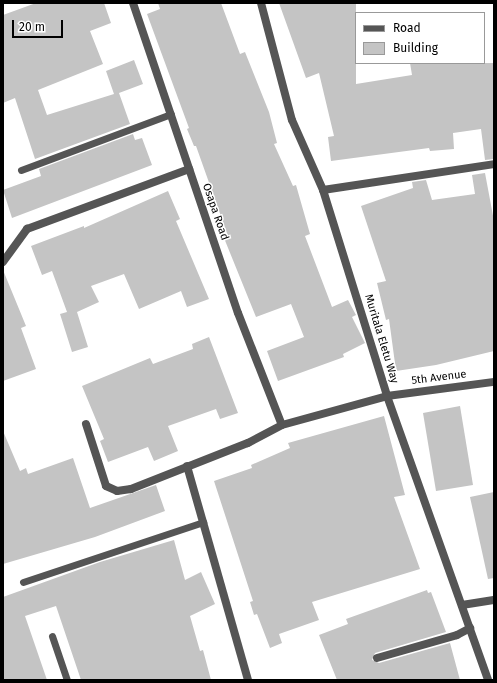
<!DOCTYPE html>
<style>
body{margin:0}
#map{position:relative;width:497px;height:683px;overflow:hidden;background:#fff;font-family:"Fira Sans",sans-serif}
div>[style]{position:absolute}
[style*='--x']{left:calc(var(--x)*1px);top:calc(var(--y)*1px);width:calc(var(--w)*1px);rotate:calc(var(--a)*1deg)}
.building>*{inset:0;background:#c4c4c4}
.service>*{height:7px;margin:-3.5px;padding:0 3.5px;transform-origin:3.5px;border-radius:3.5px;background:#555}
.minor>*{height:8px;margin:-4px;padding:0 4px;transform-origin:4px;border-radius:4px;background:#555}
span{translate:-50% -50%;white-space:nowrap;text-align:center;line-height:1.15;-webkit-text-stroke:3px #fff;paint-order:stroke}
.street-label{font-size:11px;color:#000}
.frame{position:absolute;inset:0;border:4px solid #000;pointer-events:none}
.legend{position:absolute;left:355px;top:12px;width:130px;height:52px;box-sizing:border-box;background:#fff;border:1px solid #999;margin:0;padding:5px 7px;list-style:none;font-size:12px;color:#000}
.legend li{display:flex;align-items:center;gap:8px;height:20px}
.legend b{width:20px;border:1px solid #999}
.scale{position:absolute;left:12px;top:20px;width:51px;height:18px;box-sizing:border-box;border:2px solid #000;border-top:0;padding-left:5px;font-size:12px;line-height:14px;white-space:nowrap;color:#000;-webkit-text-stroke:3px #fff;paint-order:stroke}
</style>
<div id="map">
<div class="building">
<i style="clip-path:polygon(36px 3px,104px 3px,111px 23px,90px 31px,103px 64px,38px 90px,47px 115px,114px 94px,106px 71px,134px 60px,143px 84px,119px 93px,130px 124px,35px 159px,15px 98px,3px 103px,3px 15px)"></i>
<i style="clip-path:polygon(158px 3px,221px 3px,240px 54px,245px 52px,269px 112px,277px 143px,274px 144px,293px 186px,296px 185px,310px 234px,305px 236px,332px 307px,348px 300px,356px 315px,352px 317px,365px 343px,343px 354px,344px 357px,278px 381px,267px 351px,304px 337px,291px 304px,256px 317px,224px 238px,228px 236px,196px 146px,194px 146px,187px 129px,189px 128px,147px 14px,160px 9px)"></i>
<i style="clip-path:polygon(279px 3px,356px 3px,356px 84px,412px 75px,410px 63px,494px 63px,494px 159px,485px 160px,481px 129px,453px 133px,454px 149px,430px 151px,429px 148px,331px 161px,328px 137px,334px 136px,319px 73px,306px 78px)"></i>
<i style="clip-path:polygon(133px 134px,135px 140px,142px 138px,152px 165px,12px 218px,3px 190px,41px 176px,39px 169px)"></i>
<i style="clip-path:polygon(485px 173px,494px 221px,494px 351px,436px 365px,396px 371px,389px 319px,386px 320px,377px 283px,386px 281px,361px 206px,413px 188px,412px 182px,426px 180px,432px 200px,475px 194px,472px 175px)"></i>
<i style="clip-path:polygon(168px 191px,180px 219px,176px 221px,209px 299px,187px 307px,181px 291px,139px 309px,124px 274px,91px 286px,99px 302px,77px 312px,88px 347px,72px 352px,60px 314px,67px 312px,52px 271px,42px 275px,31px 246px,84px 226px,84px 228px)"></i>
<i style="clip-path:polygon(3px 270px,26px 326px,21px 328px,36px 369px,3px 381px)"></i>
<i style="clip-path:polygon(209px 337px,238px 413px,220px 419px,216px 409px,168px 426px,178px 451px,154px 461px,148px 447px,108px 462px,100px 441px,104px 439px,82px 386px,150px 358px,153px 364px,193px 349px,192px 344px)"></i>
<i style="clip-path:polygon(460px 406px,473px 485px,436px 491px,423px 413px)"></i>
<i style="clip-path:polygon(384px 416px,405px 495px,394px 497px,420px 569px,312px 602px,319px 620px,279px 634px,282px 643px,270px 648px,257px 614px,254px 615px,250px 602px,253px 601px,214px 481px,252px 468px,251px 465px,290px 448px,288px 443px)"></i>
<i style="clip-path:polygon(3px 431px,20px 471px,26px 468px,28px 474px,73px 458px,90px 508px,156px 485px,165px 511px,95px 537px,3px 564px)"></i>
<i style="clip-path:polygon(494px 492px,494px 578px,488px 579px,470px 497px)"></i>
<i style="clip-path:polygon(174px 540px,185px 580px,201px 572px,215px 604px,190px 616px,200px 651px,203px 650px,211px 680px,81px 680px,56px 606px,25px 616px,47px 680px,3px 680px,3px 597px,100px 562px)"></i>
<i style="clip-path:polygon(427px 590px,428px 593px,431px 592px,446px 632px,375px 653px,372px 660px,379px 663px,450px 643px,460px 680px,337px 680px,319px 635px,348px 624px,346px 619px)"></i>
</div>
<div class="service">
<i style="--x:21;--y:170;--w:160;--a:-20.5"></i>
<i style="--x:23;--y:582;--w:190;--a:-18.4"></i>
<i style="--x:52;--y:636;--w:46;--a:71.2"></i>
</div>
<div class="minor">
<i style="--x:133;--y:3;--w:327;--a:71.3"></i>
<i style="--x:238;--y:313;--w:120;--a:68.6"></i>
<i style="--x:261;--y:3;--w:121;--a:75.2"></i>
<i style="--x:292;--y:120;--w:77;--a:66.1"></i>
<i style="--x:323;--y:190;--w:216;--a:72.7"></i>
<i style="--x:387;--y:396;--w:301;--a:70.4"></i>
<i style="--x:323;--y:190;--w:173;--a:-8.6"></i>
<i style="--x:3;--y:262;--w:41;--a:-54"></i>
<i style="--x:27;--y:229;--w:173;--a:-20.3"></i>
<i style="--x:86;--y:424;--w:65;--a:72.1"></i>
<i style="--x:106;--y:486;--w:12;--a:24"></i>
<i style="--x:117;--y:491;--w:14;--a:-8"></i>
<i style="--x:131;--y:489;--w:126;--a:-21.5"></i>
<i style="--x:248;--y:443;--w:38;--a:-28"></i>
<i style="--x:282;--y:425;--w:109;--a:-15.4"></i>
<i style="--x:387;--y:396;--w:108;--a:-7.5"></i>
<i style="--x:187;--y:466;--w:223;--a:74.1"></i>
<i style="--x:462;--y:605;--w:32;--a:-9"></i>
<i style="--x:377;--y:658;--w:83;--a:-16"></i>
<i style="--x:457;--y:635;--w:15;--a:-28"></i>
</div>
<div class="street-label">
<span style="left:215px;top:212px;rotate:71deg">Osapa Road</span>
<span style="left:381px;top:339px;rotate:73deg">Muritala Eletu Way</span>
<span style="left:439px;top:378px;rotate:-7deg">5th Avenue</span>
</div>
<div class="frame"></div>
<ul class="legend">
<li><b style="height:5px;background:#555"></b>Road</li>
<li><b style="height:11px;background:#c4c4c4"></b>Building</li>
</ul>
<div class="scale">20 m</div>
</div>
